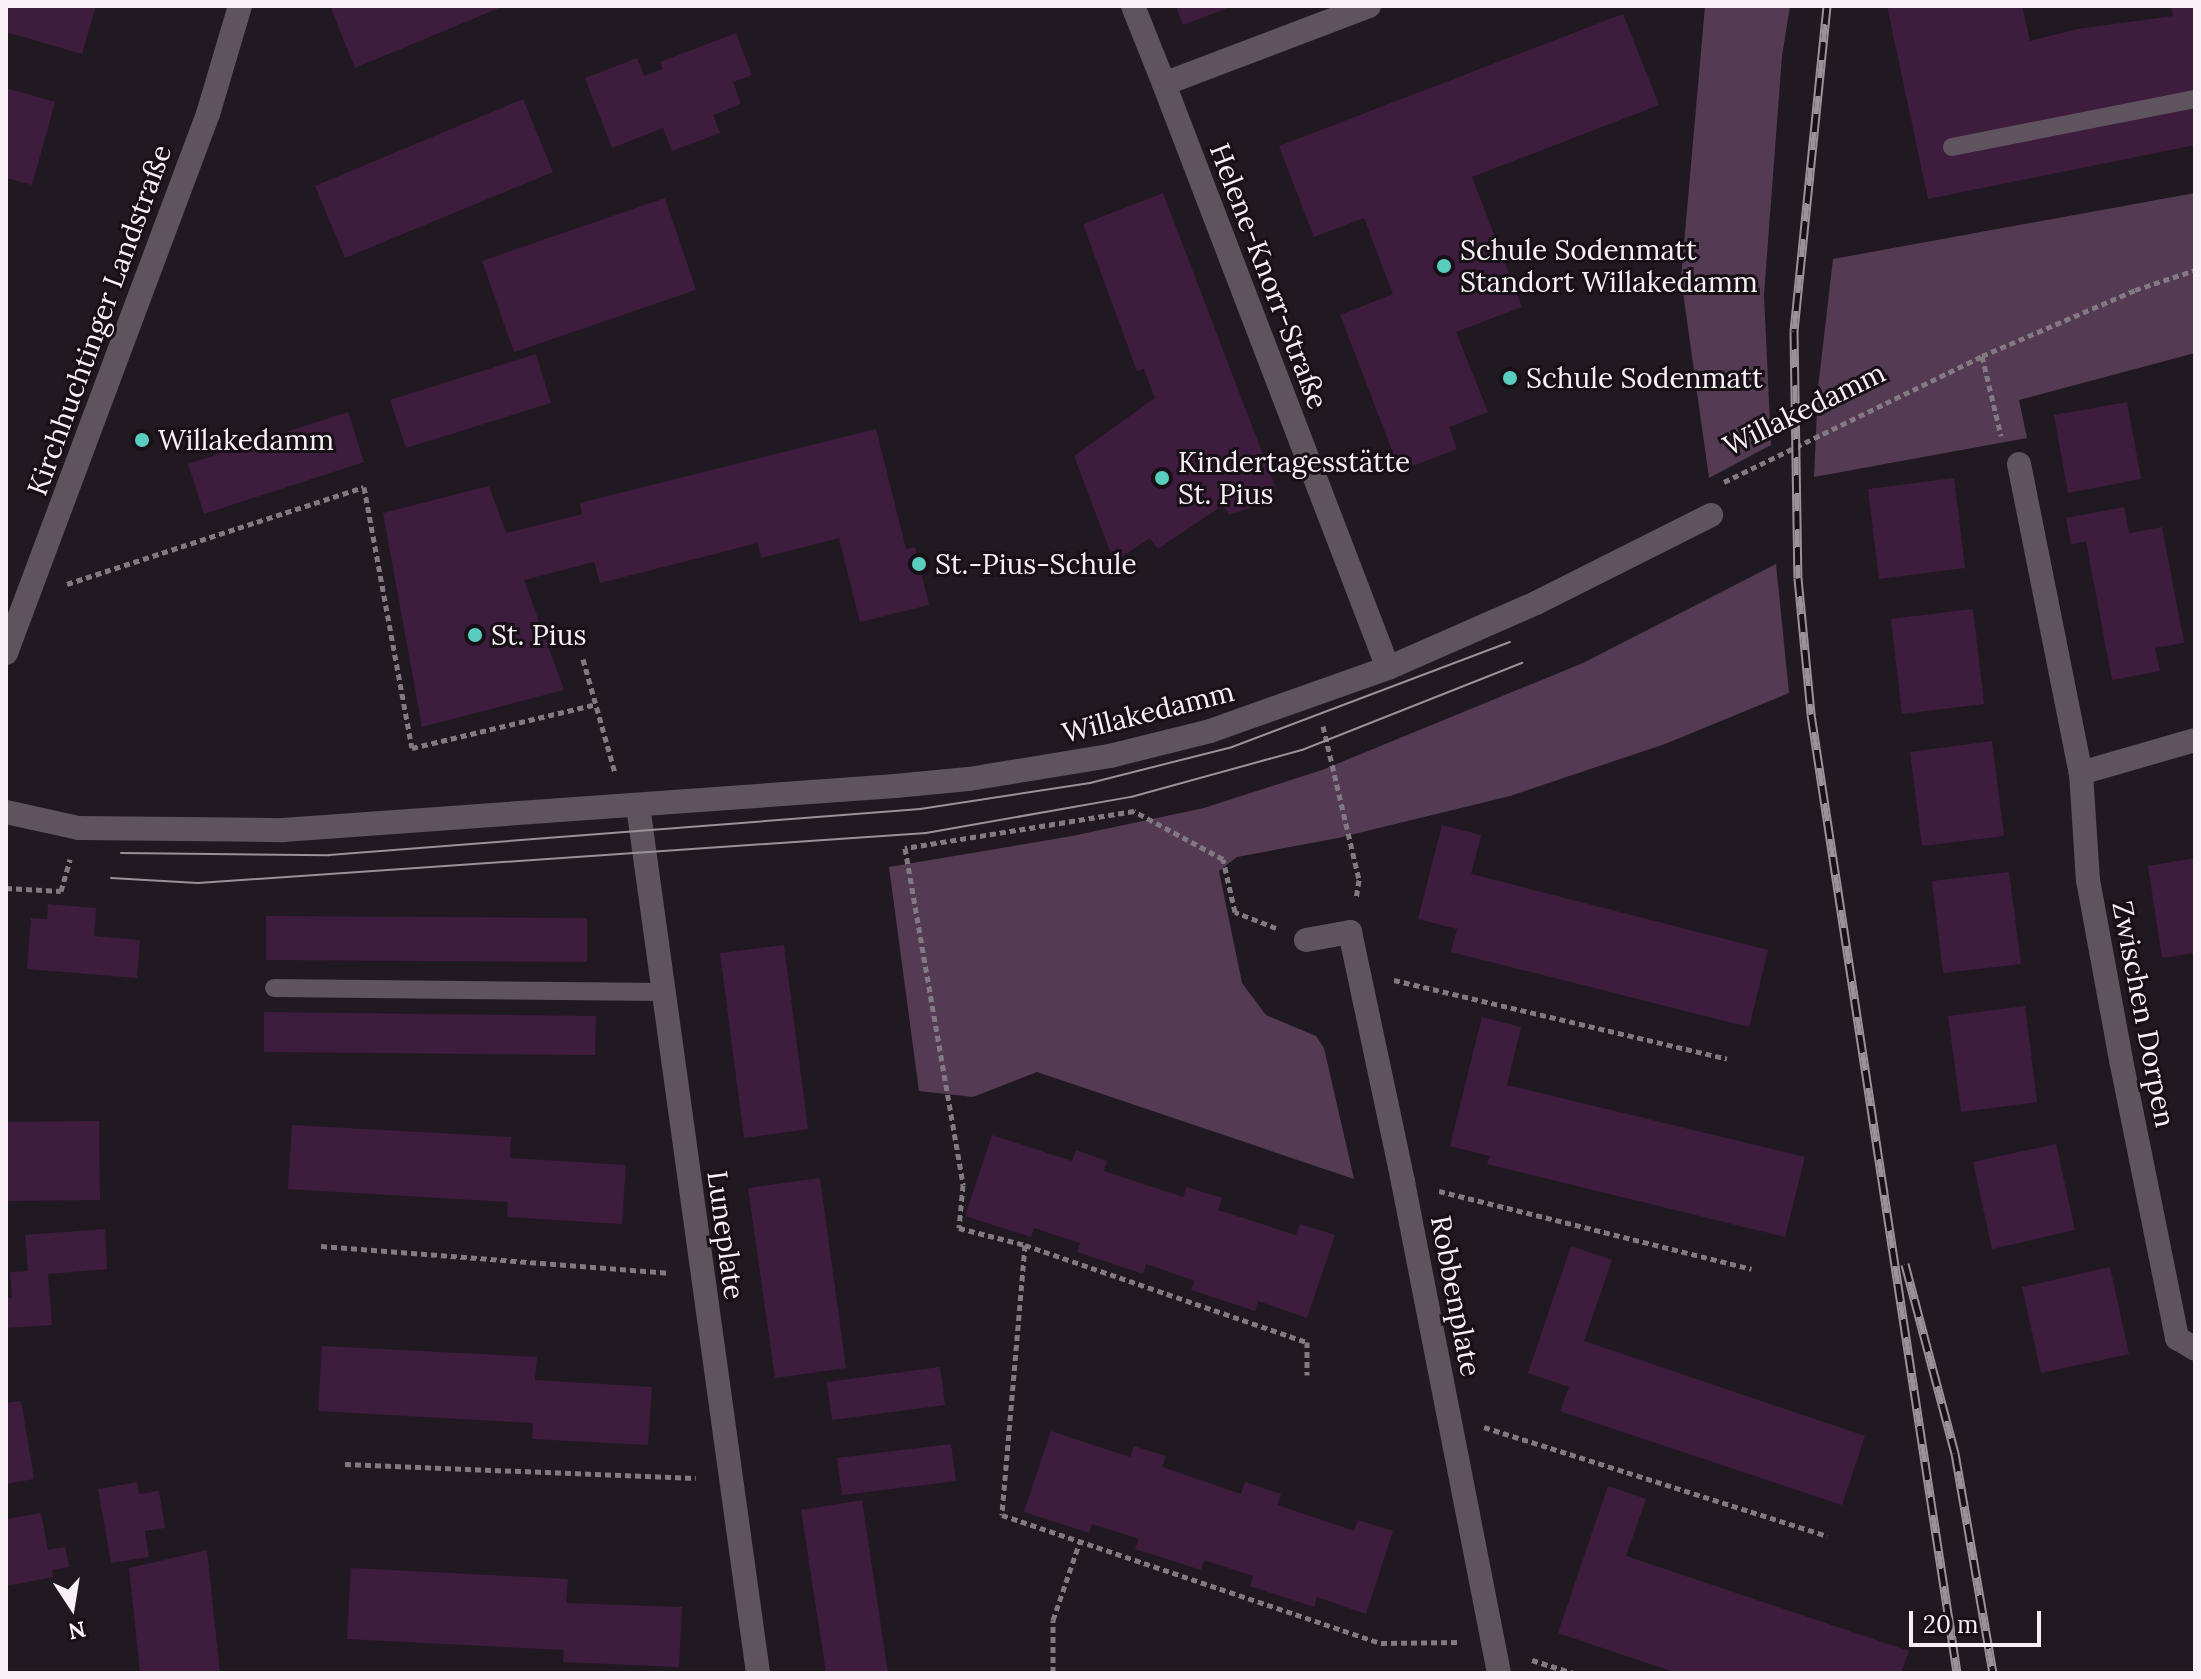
<!DOCTYPE html>
<meta charset="utf-8">
<style>
body{margin:0}
#map{position:relative;width:2201px;height:1679px;overflow:hidden;background:#211921;font-family:Lora,serif}
div>[style]{position:absolute}
[style*='--x']{left:calc(var(--x)*1px);top:calc(var(--y)*1px);width:calc(var(--w)*1px);rotate:calc(var(--a)*1deg)}
.green>*{inset:0;background:#543a53}
.building>*{inset:0;background:#3e1c3e}
.path>*{height:5px;margin-top:-2.5px;transform-origin:0;background:repeating-linear-gradient(90deg,#817a81 0 6px,transparent 0 10px)}
.lane>*{height:18px;margin:-9px;padding:0 9px;transform-origin:9px;border-radius:9px;background:#5d545d}
.street>*{height:24px;margin:-12px;padding:0 12px;transform-origin:12px;border-radius:12px;background:#5d545d}
.secondary>*{height:24px;margin:-12px;padding:0 12px;transform-origin:12px;border-radius:12px;background:#5d545d}
.tram>*{height:2px;margin:-1px;padding:0 1px;transform-origin:1px;border-radius:1px;background:#999299}
.rail>*{height:9px;margin-top:-4.5px;transform-origin:0;background:repeating-linear-gradient(90deg,#181017 0 18px,#999299 0 36px);box-sizing:border-box;border-block:2px solid #999299}
.dots>*{width:22px;height:22px;translate:-50% -50%;box-sizing:border-box;border:4px solid #181017;border-radius:50%}
span{translate:-50% -50%;white-space:nowrap;text-align:center;line-height:1.15;-webkit-text-stroke:6px #181017;paint-order:stroke}
.poi-label{font-size:28px;color:#f7f1f6}
.left{translate:0 -50%;text-align:left}
.street-label{font-size:28px;color:#f7f1f6}
.frame{position:absolute;inset:0;border:8px solid #f7f1f6;pointer-events:none}
.north{position:absolute;left:32px;top:1567px;width:80px;height:80px;-webkit-text-stroke:6px #181017;paint-order:stroke;rotate:168deg;font-size:22px;font-weight:700;line-height:32px;text-align:center;color:#f7f1f6}
.north::after{content:'';display:block;margin:auto;width:28px;height:36px;background:#f7f1f6;clip-path:polygon(50% 0,100% 100%,50% 72%,0 100%)}
.scale{position:absolute;left:1909px;top:1611px;width:132px;height:36px;box-sizing:border-box;border:4px solid #f7f1f6;border-top:0;padding-left:10px;font-size:24px;line-height:28px;white-space:nowrap;color:#f7f1f6;-webkit-text-stroke:6px #181017;paint-order:stroke}
</style>
<div id="map">
<div class="green">
<i style="clip-path:polygon(1705px 6px,1790px 6px,1782px 56px,1764px 295px,1771px 445px,1709px 478px,1681px 278px)"></i>
<i style="clip-path:polygon(2195px 193px,2195px 353px,2019px 400px,2027px 438px,1814px 477px,1818px 388px,1833px 259px)"></i>
<i style="clip-path:polygon(1776px 564px,1789px 693px,1665px 744px,1510px 796px,1338px 838px,1237px 857px,1219px 871px,1242px 983px,1266px 1015px,1316px 1036px,1324px 1048px,1354px 1179px,1037px 1072px,973px 1097px,919px 1091px,889px 867px,1072px 836px,1204px 808px,1322px 770px,1583px 663px)"></i>
</div>
<div class="building">
<i style="clip-path:polygon(6px 6px,96px 6px,82px 54px,6px 32px)"></i>
<i style="clip-path:polygon(330px 6px,504px 6px,355px 68px)"></i>
<i style="clip-path:polygon(1176px 6px,1233px 6px,1183px 25px)"></i>
<i style="clip-path:polygon(1887px 6px,2022px 6px,2030px 41px,2078px 29px,2173px 16px,2171px 6px,2195px 6px,2195px 145px,1928px 199px)"></i>
<i style="clip-path:polygon(1623px 14px,1659px 105px,1472px 177px,1522px 307px,1456px 332px,1488px 412px,1449px 427px,1457px 449px,1400px 471px,1340px 315px,1393px 294px,1364px 218px,1314px 237px,1279px 146px)"></i>
<i style="clip-path:polygon(736px 33px,752px 75px,733px 82px,741px 104px,713px 115px,720px 133px,672px 151px,663px 128px,612px 148px,585px 78px,637px 58px,644px 76px,663px 69px,660px 62px)"></i>
<i style="clip-path:polygon(6px 88px,55px 102px,32px 185px,6px 178px)"></i>
<i style="clip-path:polygon(523px 99px,553px 172px,345px 258px,315px 186px)"></i>
<i style="clip-path:polygon(1163px 193px,1276px 489px,1257px 496px,1260px 504px,1229px 515px,1223px 505px,1158px 549px,1150px 538px,1114px 562px,1074px 456px,1155px 398px,1144px 369px,1137px 371px,1083px 224px)"></i>
<i style="clip-path:polygon(665px 198px,696px 290px,514px 352px,482px 261px)"></i>
<i style="clip-path:polygon(536px 354px,551px 403px,406px 448px,390px 400px)"></i>
<i style="clip-path:polygon(2127px 402px,2141px 479px,2068px 493px,2054px 415px)"></i>
<i style="clip-path:polygon(348px 412px,364px 462px,204px 514px,188px 464px)"></i>
<i style="clip-path:polygon(876px 429px,906px 549px,915px 547px,929px 605px,860px 622px,839px 538px,761px 558px,758px 543px,600px 583px,594px 562px,524px 580px,564px 690px,422px 727px,383px 513px,489px 486px,506px 533px,582px 514px,580px 503px)"></i>
<i style="clip-path:polygon(1954px 478px,1965px 568px,1879px 579px,1868px 489px)"></i>
<i style="clip-path:polygon(2124px 507px,2129px 533px,2162px 527px,2184px 643px,2155px 648px,2160px 671px,2112px 680px,2086px 541px,2071px 545px,2066px 518px)"></i>
<i style="clip-path:polygon(1973px 609px,1984px 704px,1902px 714px,1891px 619px)"></i>
<i style="clip-path:polygon(1992px 741px,2004px 836px,1922px 846px,1910px 752px)"></i>
<i style="clip-path:polygon(1442px 825px,1481px 835px,1471px 874px,1768px 950px,1749px 1027px,1451px 952px,1457px 929px,1418px 919px)"></i>
<i style="clip-path:polygon(2195px 858px,2195px 953px,2162px 958px,2148px 866px)"></i>
<i style="clip-path:polygon(2009px 872px,2021px 964px,1943px 973px,1932px 881px)"></i>
<i style="clip-path:polygon(48px 904px,96px 908px,94px 936px,140px 940px,137px 978px,27px 969px,31px 918px,47px 919px)"></i>
<i style="clip-path:polygon(266px 916px,587px 918px,587px 962px,266px 960px)"></i>
<i style="clip-path:polygon(784px 945px,808px 1129px,744px 1138px,720px 953px)"></i>
<i style="clip-path:polygon(2025px 1006px,2037px 1102px,1961px 1112px,1948px 1016px)"></i>
<i style="clip-path:polygon(264px 1012px,596px 1016px,595px 1055px,264px 1052px)"></i>
<i style="clip-path:polygon(1482px 1017px,1521px 1027px,1507px 1085px,1805px 1157px,1785px 1237px,1487px 1164px,1490px 1156px,1450px 1146px)"></i>
<i style="clip-path:polygon(99px 1121px,100px 1200px,6px 1201px,6px 1122px)"></i>
<i style="clip-path:polygon(292px 1125px,511px 1137px,510px 1158px,626px 1165px,622px 1224px,507px 1217px,508px 1202px,288px 1189px)"></i>
<i style="clip-path:polygon(992px 1135px,1072px 1161px,1076px 1150px,1107px 1161px,1104px 1171px,1183px 1197px,1187px 1187px,1222px 1198px,1218px 1210px,1296px 1235px,1300px 1224px,1335px 1235px,1307px 1318px,1258px 1301px,1255px 1311px,1191px 1290px,1195px 1281px,1146px 1264px,1143px 1274px,1077px 1252px,1080px 1243px,1034px 1228px,1031px 1237px,965px 1216px)"></i>
<i style="clip-path:polygon(2056px 1144px,2075px 1230px,1992px 1249px,1973px 1162px)"></i>
<i style="clip-path:polygon(820px 1178px,846px 1368px,775px 1378px,748px 1188px)"></i>
<i style="clip-path:polygon(105px 1229px,107px 1269px,48px 1274px,52px 1325px,6px 1328px,6px 1298px,12px 1298px,10px 1272px,28px 1271px,25px 1235px)"></i>
<i style="clip-path:polygon(1571px 1246px,1612px 1260px,1584px 1341px,1865px 1436px,1842px 1505px,1560px 1411px,1569px 1387px,1528px 1373px)"></i>
<i style="clip-path:polygon(2110px 1267px,2129px 1354px,2041px 1373px,2022px 1287px)"></i>
<i style="clip-path:polygon(322px 1346px,537px 1357px,535px 1380px,652px 1387px,648px 1445px,532px 1439px,533px 1423px,318px 1411px)"></i>
<i style="clip-path:polygon(940px 1367px,945px 1405px,832px 1420px,827px 1382px)"></i>
<i style="clip-path:polygon(21px 1401px,34px 1479px,6px 1484px,6px 1403px)"></i>
<i style="clip-path:polygon(1051px 1431px,1130px 1457px,1134px 1446px,1166px 1456px,1162px 1467px,1241px 1494px,1245px 1482px,1281px 1494px,1277px 1505px,1354px 1531px,1358px 1520px,1393px 1531px,1366px 1614px,1317px 1597px,1314px 1607px,1250px 1586px,1253px 1576px,1204px 1560px,1201px 1570px,1135px 1549px,1139px 1539px,1092px 1524px,1089px 1533px,1024px 1512px)"></i>
<i style="clip-path:polygon(951px 1444px,956px 1481px,842px 1495px,837px 1458px)"></i>
<i style="clip-path:polygon(137px 1482px,139px 1494px,159px 1491px,165px 1528px,145px 1531px,149px 1557px,111px 1563px,98px 1489px)"></i>
<i style="clip-path:polygon(1608px 1486px,1646px 1499px,1626px 1556px,1909px 1651px,1901px 1673px,1677px 1673px,1558px 1633px)"></i>
<i style="clip-path:polygon(862px 1500px,888px 1673px,826px 1673px,801px 1510px)"></i>
<i style="clip-path:polygon(41px 1513px,48px 1550px,65px 1547px,69px 1567px,52px 1570px,53px 1577px,6px 1586px,6px 1519px)"></i>
<i style="clip-path:polygon(207px 1550px,220px 1673px,140px 1673px,129px 1568px)"></i>
<i style="clip-path:polygon(351px 1568px,568px 1579px,566px 1603px,682px 1607px,679px 1667px,563px 1662px,564px 1650px,347px 1639px)"></i>
</div>
<div class="path">
<i style="--x:1982;--y:356;--w:82;--a:76.6"></i>
<i style="--x:1724;--y:482;--w:287;--a:-26"></i>
<i style="--x:1982;--y:356;--w:167;--a:-23.3"></i>
<i style="--x:2135;--y:290;--w:63;--a:-18.4"></i>
<i style="--x:67;--y:584;--w:312;--a:-18.1"></i>
<i style="--x:364;--y:487;--w:265;--a:79.6"></i>
<i style="--x:412;--y:748;--w:190;--a:-13.4"></i>
<i style="--x:583;--y:659;--w:118;--a:74.3"></i>
<i style="--x:1323;--y:726;--w:158;--a:76.8"></i>
<i style="--x:1359;--y:880;--w:19;--a:99"></i>
<i style="--x:6;--y:888;--w:55;--a:3.1"></i>
<i style="--x:61;--y:891;--w:33;--a:-74"></i>
<i style="--x:1276;--y:928;--w:44;--a:-158.7"></i>
<i style="--x:1235;--y:912;--w:54;--a:-102.8"></i>
<i style="--x:1223;--y:859;--w:101;--a:-151.7"></i>
<i style="--x:1134;--y:811;--w:232;--a:170.8"></i>
<i style="--x:905;--y:848;--w:342;--a:80.2"></i>
<i style="--x:963;--y:1185;--w:43;--a:95.3"></i>
<i style="--x:959;--y:1228;--w:68;--a:14.4"></i>
<i style="--x:1025;--y:1245;--w:298;--a:19"></i>
<i style="--x:1307;--y:1342;--w:33;--a:90"></i>
<i style="--x:1394;--y:980;--w:342;--a:13.3"></i>
<i style="--x:1439;--y:1191;--w:322;--a:14"></i>
<i style="--x:1025;--y:1245;--w:271;--a:94.9"></i>
<i style="--x:1002;--y:1515;--w:400;--a:18.7"></i>
<i style="--x:1381;--y:1643;--w:79;--a:-0.7"></i>
<i style="--x:321;--y:1246;--w:348;--a:4.4"></i>
<i style="--x:1484;--y:1427;--w:360;--a:17.6"></i>
<i style="--x:345;--y:1464;--w:351;--a:2.3"></i>
<i style="--x:1532;--y:1660;--w:43;--a:17.6"></i>
<i style="--x:1053;--y:1673;--w:53;--a:-90"></i>
<i style="--x:1053;--y:1620;--w:83;--a:-71.1"></i>
</div>
<div class="lane">
<i style="--x:1952;--y:147;--w:248;--a:-11.2"></i>
<i style="--x:274;--y:988;--w:390;--a:0.6"></i>
</div>
<div class="street">
<i style="--x:1133;--y:6;--w:84;--a:68.3"></i>
<i style="--x:1369;--y:6;--w:219;--a:159.2"></i>
<i style="--x:1164;--y:84;--w:625;--a:69.02"></i>
<i style="--x:2019;--y:464;--w:315;--a:78.7"></i>
<i style="--x:2195;--y:740;--w:119;--a:163.9"></i>
<i style="--x:2081;--y:773;--w:107;--a:86.3"></i>
<i style="--x:2088;--y:880;--w:183;--a:79.6"></i>
<i style="--x:2121;--y:1060;--w:284;--a:78.6"></i>
<i style="--x:2177;--y:1338;--w:21;--a:31"></i>
<i style="--x:638;--y:806;--w:875;--a:82.12"></i>
<i style="--x:6;--y:812;--w:75;--a:12.4"></i>
<i style="--x:79;--y:828;--w:204;--a:0.6"></i>
<i style="--x:283;--y:830;--w:614;--a:-4.11"></i>
<i style="--x:895;--y:786;--w:74;--a:-5.4"></i>
<i style="--x:969;--y:779;--w:143;--a:-9.3"></i>
<i style="--x:1110;--y:756;--w:103;--a:-14"></i>
<i style="--x:1210;--y:731;--w:189;--a:-19.5"></i>
<i style="--x:1388;--y:668;--w:162;--a:-23.7"></i>
<i style="--x:1536;--y:603;--w:196;--a:-26.7"></i>
<i style="--x:1306;--y:940;--w:45;--a:-10.3"></i>
<i style="--x:1350;--y:932;--w:256;--a:78"></i>
<i style="--x:1403;--y:1182;--w:500;--a:78.94"></i>
</div>
<div class="secondary">
<i style="--x:6;--y:653;--w:576;--a:-69.46"></i>
<i style="--x:208;--y:114;--w:113;--a:-73.5"></i>
</div>
<div class="tram">
<i style="--x:121;--y:853;--w:208;--a:0.6"></i>
<i style="--x:329;--y:855;--w:593;--a:-4.45"></i>
<i style="--x:920;--y:809;--w:172;--a:-8.7"></i>
<i style="--x:1090;--y:783;--w:146;--a:-14.2"></i>
<i style="--x:1232;--y:747;--w:297;--a:-20.7"></i>
<i style="--x:111;--y:878;--w:87;--a:3.3"></i>
<i style="--x:198;--y:883;--w:730;--a:-3.93"></i>
<i style="--x:926;--y:833;--w:208;--a:-10"></i>
<i style="--x:1131;--y:797;--w:177;--a:-15.4"></i>
<i style="--x:1302;--y:750;--w:237;--a:-21.6"></i>
</div>
<div class="rail">
<i style="--x:1827;--y:6;--w:327;--a:95.8"></i>
<i style="--x:1794;--y:331;--w:247;--a:89.1"></i>
<i style="--x:1798;--y:578;--w:137;--a:84.5"></i>
<i style="--x:1811;--y:714;--w:970;--a:81.34"></i>
<i style="--x:1905;--y:1264;--w:196;--a:75.2"></i>
<i style="--x:1955;--y:1453;--w:223;--a:80.2"></i>
</div>
<div class="dots">
<i style="left:1444px;top:266px;background:#59cebe"></i>
<i style="left:1510px;top:378px;background:#59cebe"></i>
<i style="left:142px;top:440px;background:#59cebe"></i>
<i style="left:1162px;top:478px;background:#59cebe"></i>
<i style="left:919px;top:564px;background:#59cebe"></i>
<i style="left:475px;top:635px;background:#59cebe"></i>
</div>
<div class="poi-label">
<span class="left" style="left:1460px;top:266px">Schule Sodenmatt<br>Standort Willakedamm</span>
<span class="left" style="left:1526px;top:378px">Schule Sodenmatt</span>
<span class="left" style="left:158px;top:440px">Willakedamm</span>
<span class="left" style="left:1178px;top:478px">Kindertagesstätte<br>St. Pius</span>
<span class="left" style="left:935px;top:564px">St.-Pius-Schule</span>
<span class="left" style="left:491px;top:635px">St. Pius</span>
</div>
<div class="street-label">
<span style="left:1269px;top:276px;rotate:69deg">Helene-Knorr-Straße</span>
<span style="left:99px;top:320px;rotate:-70deg">Kirchhuchtinger Landstraße</span>
<span style="left:1804px;top:409px;rotate:-26deg">Willakedamm</span>
<span style="left:1148px;top:712px;rotate:-14deg">Willakedamm</span>
<span style="left:2144px;top:1014px;rotate:79deg">Zwischen Dorpen</span>
<span style="left:726px;top:1235px;rotate:82deg">Luneplate</span>
<span style="left:1456px;top:1296px;rotate:79deg">Robbenplate</span>
</div>
<div class="frame"></div>
<div class="north">N</div>
<div class="scale">20 m</div>
</div>
